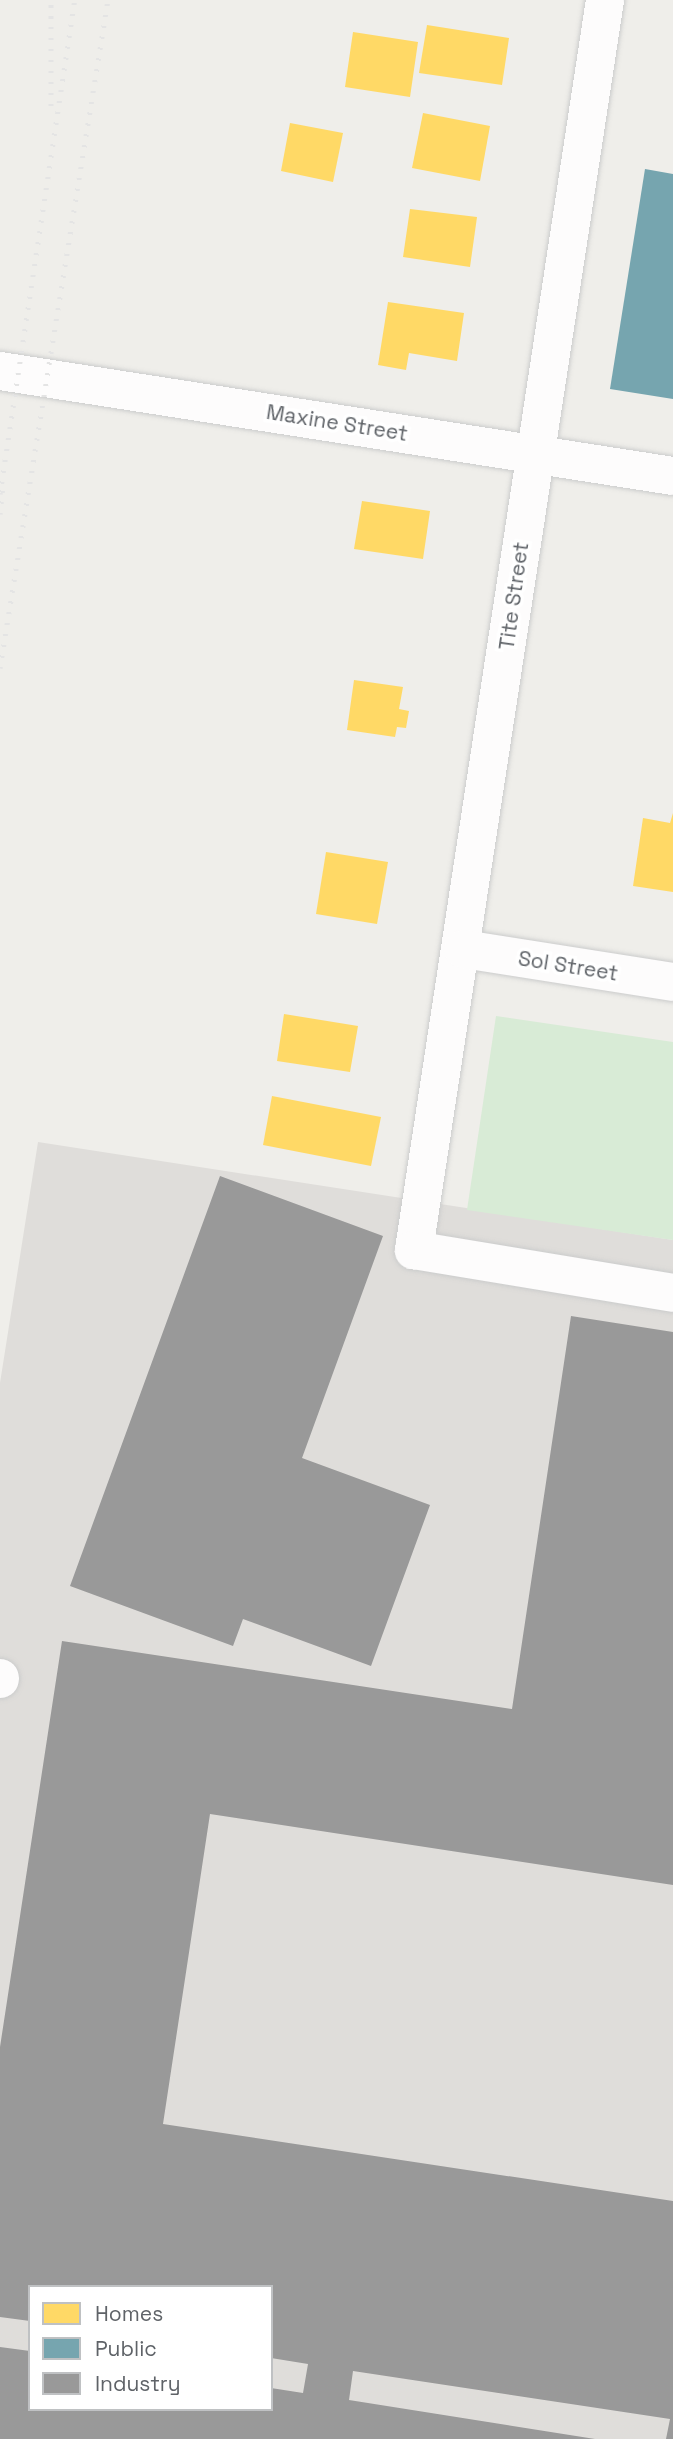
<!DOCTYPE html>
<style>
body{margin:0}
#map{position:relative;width:673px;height:2439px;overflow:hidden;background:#efeeea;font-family:"Space Grotesk",sans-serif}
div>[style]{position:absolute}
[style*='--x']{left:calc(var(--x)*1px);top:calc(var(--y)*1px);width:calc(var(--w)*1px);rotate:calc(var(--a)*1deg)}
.industrial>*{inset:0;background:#dfddda}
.green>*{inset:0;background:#d8ebd6}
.homes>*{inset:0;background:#ffd966}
.public>*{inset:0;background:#76a5af}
.industry>*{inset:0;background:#999}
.roads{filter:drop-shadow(0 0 2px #cbcccc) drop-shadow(0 0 2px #cbcccc)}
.minor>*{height:38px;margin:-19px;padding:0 19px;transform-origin:19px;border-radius:19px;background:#fdfcfc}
.rail>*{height:5px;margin-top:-2.5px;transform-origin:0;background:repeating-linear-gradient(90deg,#e4e4e4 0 2px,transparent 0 11px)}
span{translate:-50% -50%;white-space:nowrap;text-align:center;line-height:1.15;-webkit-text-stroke:7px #fff;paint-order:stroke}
.street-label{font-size:21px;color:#5f6368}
.legend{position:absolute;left:28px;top:2285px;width:245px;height:126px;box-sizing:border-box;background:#fff;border:2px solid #bfc1c3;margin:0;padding:9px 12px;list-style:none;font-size:21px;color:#5f6368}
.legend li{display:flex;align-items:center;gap:14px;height:35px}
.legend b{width:35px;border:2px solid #bfc1c3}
</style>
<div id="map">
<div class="industrial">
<i style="clip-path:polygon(evenodd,38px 1142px,673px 1240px,673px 2439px,0 2439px,0 1383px,38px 1142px,30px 2287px,271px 2287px,271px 2409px,30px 2409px,30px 2287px)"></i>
</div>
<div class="green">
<i style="clip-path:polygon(496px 1016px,673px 1042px,673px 1240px,467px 1210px)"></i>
</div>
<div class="homes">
<i style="clip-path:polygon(427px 25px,509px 38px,502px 85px,419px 73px)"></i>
<i style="clip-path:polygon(353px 32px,418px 42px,410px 97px,345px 87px)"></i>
<i style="clip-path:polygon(423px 113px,490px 126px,480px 181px,412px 168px)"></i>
<i style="clip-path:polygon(290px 123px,343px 133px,333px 182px,281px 171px)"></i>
<i style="clip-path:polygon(410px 209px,477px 217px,470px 267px,403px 257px)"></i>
<i style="clip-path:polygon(388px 302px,464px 313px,457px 361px,409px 353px,406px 370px,378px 365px)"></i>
<i style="clip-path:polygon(362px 501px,430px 511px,423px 559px,354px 549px)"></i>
<i style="clip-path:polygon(354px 680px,403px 687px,399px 709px,409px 711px,406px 728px,397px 727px,395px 737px,347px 730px)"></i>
<i style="clip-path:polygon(673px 813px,673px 892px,633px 886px,643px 818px,670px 823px)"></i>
<i style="clip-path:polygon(326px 852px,388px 862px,377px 924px,316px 914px)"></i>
<i style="clip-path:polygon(284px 1014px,358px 1026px,350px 1072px,277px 1061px)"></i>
<i style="clip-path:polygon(272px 1096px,381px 1117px,371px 1166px,263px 1145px)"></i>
</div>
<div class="public">
<i style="clip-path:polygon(645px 169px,673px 174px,673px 399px,610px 389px)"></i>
</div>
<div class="industry">
<i style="clip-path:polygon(220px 1176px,383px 1236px,302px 1458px,430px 1505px,371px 1666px,243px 1619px,233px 1646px,70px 1586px)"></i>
<i style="clip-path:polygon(571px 1316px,673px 1332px,673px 1885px,210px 1814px,163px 2124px,673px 2201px,673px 2439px,666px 2439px,670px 2419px,353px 2371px,349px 2400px,595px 2439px,0 2439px,0 2347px,30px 2351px,30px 2409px,271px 2409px,271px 2388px,303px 2393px,308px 2364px,271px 2358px,271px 2287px,30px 2287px,30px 2321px,0 2317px,0 2047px,62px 1641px,512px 1709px)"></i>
</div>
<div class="roads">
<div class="minor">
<i style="--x:605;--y:0;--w:1265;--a:98.69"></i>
<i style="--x:414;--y:1250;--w:263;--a:9.4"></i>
<i style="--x:0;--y:371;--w:681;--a:8.87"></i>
<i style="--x:463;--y:949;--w:213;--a:8.9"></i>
<i style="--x:0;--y:1679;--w:1;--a:-90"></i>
</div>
</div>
<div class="rail">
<i style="--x:51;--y:106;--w:106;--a:-90"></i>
<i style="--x:0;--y:494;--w:500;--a:-81.4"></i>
<i style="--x:0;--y:514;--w:27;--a:-84"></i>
<i style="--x:0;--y:668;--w:677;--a:-80.82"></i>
</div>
<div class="street-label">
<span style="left:337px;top:423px;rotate:9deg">Maxine Street</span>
<span style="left:514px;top:596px;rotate:-82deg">Tite Street</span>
<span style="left:568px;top:966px;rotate:9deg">Sol Street</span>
</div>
<ul class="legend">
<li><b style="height:19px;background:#ffd966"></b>Homes</li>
<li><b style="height:19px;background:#76a5af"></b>Public</li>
<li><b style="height:19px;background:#999"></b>Industry</li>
</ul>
</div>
